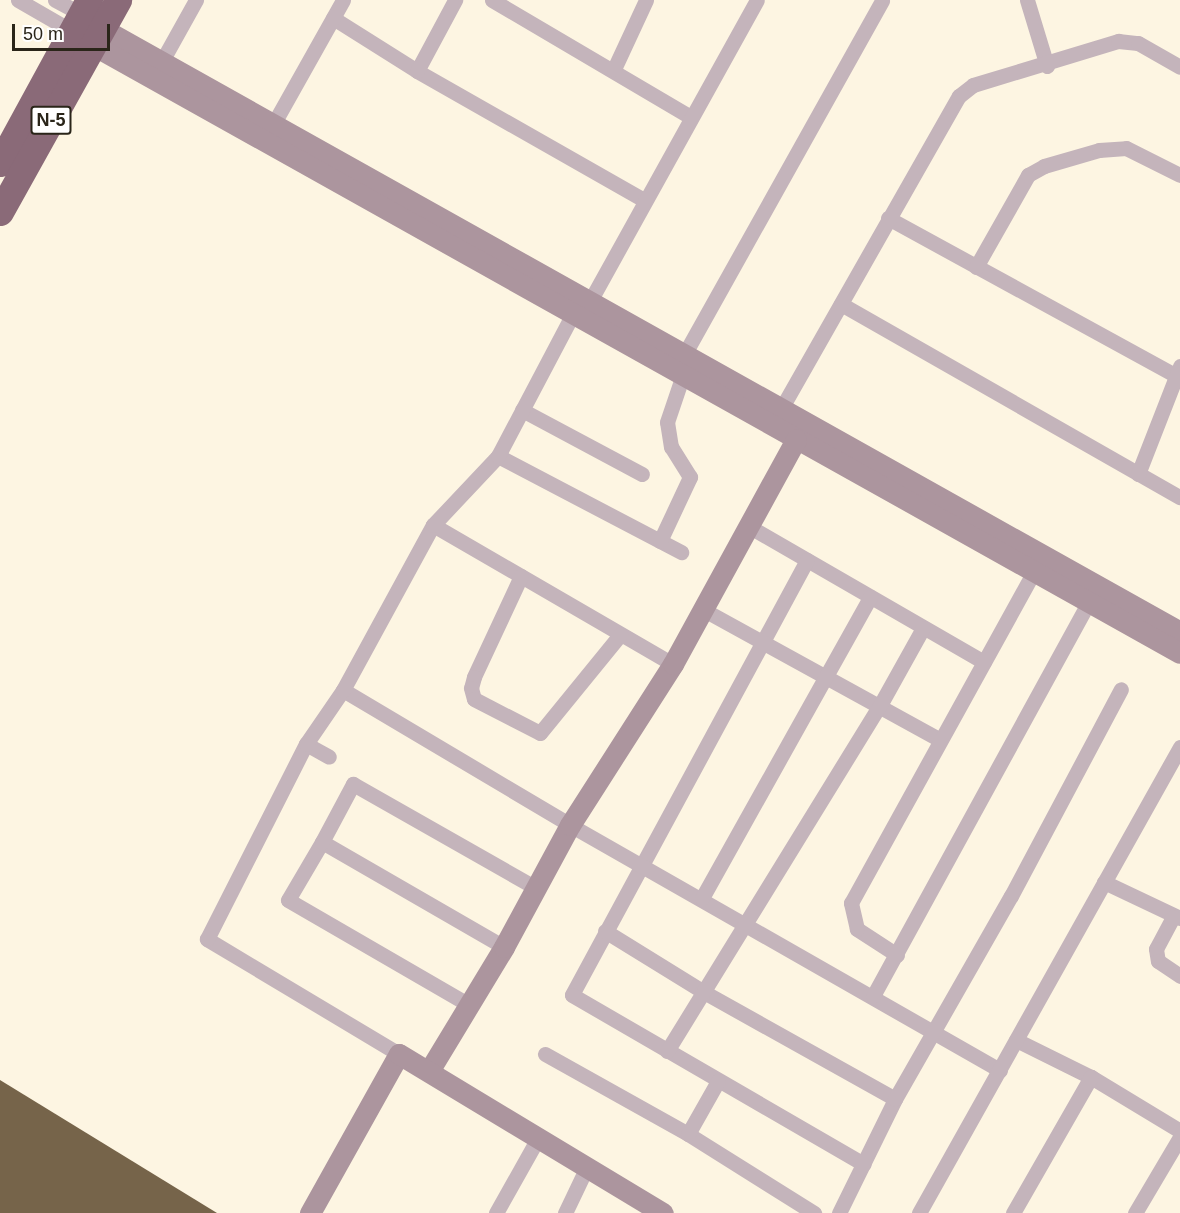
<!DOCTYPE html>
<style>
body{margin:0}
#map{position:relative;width:1180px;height:1213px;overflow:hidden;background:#fdf5e2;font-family:Arial,sans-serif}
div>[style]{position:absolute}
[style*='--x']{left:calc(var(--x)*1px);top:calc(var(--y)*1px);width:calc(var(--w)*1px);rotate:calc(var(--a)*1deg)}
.building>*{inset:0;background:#76644a}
.street>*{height:15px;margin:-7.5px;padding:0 7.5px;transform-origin:7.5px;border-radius:7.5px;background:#c4b4bb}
.secondary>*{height:21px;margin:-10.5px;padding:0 10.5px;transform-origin:10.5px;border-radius:10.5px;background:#ac959e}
.highway>*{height:27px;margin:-13.5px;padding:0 13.5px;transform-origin:13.5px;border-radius:13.5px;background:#8a6a78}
span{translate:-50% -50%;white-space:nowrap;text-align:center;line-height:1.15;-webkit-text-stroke:6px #fff;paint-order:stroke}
.shield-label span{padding:2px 4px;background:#fff;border:2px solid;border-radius:4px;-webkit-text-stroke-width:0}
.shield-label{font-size:18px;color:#2a2519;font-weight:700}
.scale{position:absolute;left:12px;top:24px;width:98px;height:27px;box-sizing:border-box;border:3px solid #2a2519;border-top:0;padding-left:8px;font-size:18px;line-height:21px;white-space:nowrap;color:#2a2519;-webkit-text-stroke:4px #fff;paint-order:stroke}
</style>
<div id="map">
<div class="building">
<i style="clip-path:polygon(0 1080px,217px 1213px,0 1213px)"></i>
</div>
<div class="street">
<i style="--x:18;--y:0;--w:62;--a:29.9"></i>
<i style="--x:55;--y:0;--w:30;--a:28"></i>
<i style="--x:492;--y:0;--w:229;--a:30.5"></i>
<i style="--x:1027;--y:0;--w:69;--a:73.1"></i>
<i style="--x:333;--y:18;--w:99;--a:32.2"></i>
<i style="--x:417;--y:71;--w:261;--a:29.6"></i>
<i style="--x:162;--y:61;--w:70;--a:-60.9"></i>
<i style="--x:614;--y:69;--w:76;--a:-65.1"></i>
<i style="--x:417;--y:71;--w:81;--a:-61.8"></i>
<i style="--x:274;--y:123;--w:141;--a:-60.7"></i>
<i style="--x:888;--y:218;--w:328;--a:28.7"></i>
<i style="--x:976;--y:267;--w:106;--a:-60.5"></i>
<i style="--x:1028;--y:175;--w:18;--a:-29"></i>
<i style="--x:1044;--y:166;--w:57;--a:-16.2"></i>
<i style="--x:1099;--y:150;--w:27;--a:-4"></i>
<i style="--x:1126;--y:148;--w:60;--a:26.6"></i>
<i style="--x:589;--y:303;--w:346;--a:-61"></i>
<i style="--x:841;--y:304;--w:390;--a:29.7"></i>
<i style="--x:684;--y:355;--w:406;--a:-60.8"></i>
<i style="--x:781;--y:409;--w:360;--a:-60.4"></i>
<i style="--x:959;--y:96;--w:18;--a:-38"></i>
<i style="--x:973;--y:85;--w:152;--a:-16.9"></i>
<i style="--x:1118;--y:41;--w:20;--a:6"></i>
<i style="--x:1138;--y:43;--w:48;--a:29.7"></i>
<i style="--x:522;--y:410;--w:136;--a:28.1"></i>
<i style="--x:498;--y:456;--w:207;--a:27.7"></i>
<i style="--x:1138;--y:474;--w:116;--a:-68.7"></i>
<i style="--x:433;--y:525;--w:277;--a:30.1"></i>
<i style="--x:750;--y:527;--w:270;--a:30"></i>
<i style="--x:660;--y:541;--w:71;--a:-64.9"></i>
<i style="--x:690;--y:477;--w:36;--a:-122"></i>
<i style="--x:671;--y:447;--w:25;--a:-99"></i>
<i style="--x:667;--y:422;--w:59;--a:-71.3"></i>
<i style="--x:807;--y:560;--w:494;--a:118.4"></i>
<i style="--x:572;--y:995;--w:337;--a:30.1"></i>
<i style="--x:521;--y:576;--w:111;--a:115"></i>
<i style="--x:474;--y:677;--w:11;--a:105"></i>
<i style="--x:471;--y:688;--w:11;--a:75"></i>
<i style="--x:474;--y:699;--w:74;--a:27.3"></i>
<i style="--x:540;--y:733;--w:127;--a:-50.8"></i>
<i style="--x:704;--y:610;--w:269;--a:28.8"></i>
<i style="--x:343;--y:690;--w:264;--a:30.7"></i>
<i style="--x:570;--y:825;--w:495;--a:29.7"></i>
<i style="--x:306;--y:744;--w:26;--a:29"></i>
<i style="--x:322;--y:842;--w:67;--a:120.4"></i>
<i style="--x:288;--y:900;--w:209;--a:30.1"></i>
<i style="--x:1104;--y:882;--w:84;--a:25.3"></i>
<i style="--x:702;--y:898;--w:345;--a:-60.8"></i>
<i style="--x:1173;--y:917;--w:36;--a:118"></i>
<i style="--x:1156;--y:949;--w:12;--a:81"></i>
<i style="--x:1158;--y:961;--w:27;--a:34"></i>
<i style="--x:605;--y:931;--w:114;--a:31.7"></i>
<i style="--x:702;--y:991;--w:221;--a:29.2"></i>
<i style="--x:504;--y:947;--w:210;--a:-150"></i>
<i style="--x:322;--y:842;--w:66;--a:-61.9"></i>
<i style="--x:353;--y:784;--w:210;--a:29.6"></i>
<i style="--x:897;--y:955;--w:48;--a:-147"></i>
<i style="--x:857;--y:929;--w:27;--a:-103"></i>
<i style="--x:851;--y:903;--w:377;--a:-61.1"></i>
<i style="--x:873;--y:996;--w:448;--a:-61.3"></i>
<i style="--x:1016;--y:1040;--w:84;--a:26.3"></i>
<i style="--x:1091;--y:1077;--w:104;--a:31.2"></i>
<i style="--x:667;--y:1051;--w:404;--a:-58.4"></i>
<i style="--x:879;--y:707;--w:90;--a:-60.9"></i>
<i style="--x:399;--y:1054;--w:224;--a:-149.1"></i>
<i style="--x:207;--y:939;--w:219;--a:-63.1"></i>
<i style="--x:306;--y:744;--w:65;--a:-55.6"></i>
<i style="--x:343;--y:690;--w:188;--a:-61.4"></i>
<i style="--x:433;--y:525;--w:95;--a:-46.7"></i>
<i style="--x:498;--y:456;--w:170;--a:-62.2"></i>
<i style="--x:545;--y:1054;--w:164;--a:29.2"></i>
<i style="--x:688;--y:1134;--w:149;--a:32.1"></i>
<i style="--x:688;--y:1134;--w:61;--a:-60.5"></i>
<i style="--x:496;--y:1213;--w:84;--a:-60.7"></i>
<i style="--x:565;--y:1213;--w:49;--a:-64.5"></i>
<i style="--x:839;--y:1213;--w:127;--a:-63.8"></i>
<i style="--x:895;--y:1099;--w:234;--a:-60.3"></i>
<i style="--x:1011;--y:896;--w:234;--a:-62"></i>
<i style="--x:919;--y:1213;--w:534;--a:-60.75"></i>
<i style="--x:1013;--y:1213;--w:157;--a:-60.2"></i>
<i style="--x:1135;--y:1213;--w:88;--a:-59.4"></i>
</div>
<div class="secondary">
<i style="--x:103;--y:29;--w:1234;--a:29.24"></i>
<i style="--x:93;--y:45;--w:1245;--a:29.22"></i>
<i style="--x:429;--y:1071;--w:145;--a:-58.8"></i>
<i style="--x:504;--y:947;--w:139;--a:-61.6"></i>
<i style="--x:570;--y:825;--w:191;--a:-57.4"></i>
<i style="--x:673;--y:664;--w:256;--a:-61.3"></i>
<i style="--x:310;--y:1213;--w:182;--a:-60.8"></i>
<i style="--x:399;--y:1054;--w:308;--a:31.1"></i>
</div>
<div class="highway">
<i style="--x:0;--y:163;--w:186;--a:-61.4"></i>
<i style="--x:0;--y:212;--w:243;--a:-60.9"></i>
</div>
<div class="shield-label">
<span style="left:51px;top:120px">N-5</span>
</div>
<div class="scale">50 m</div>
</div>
